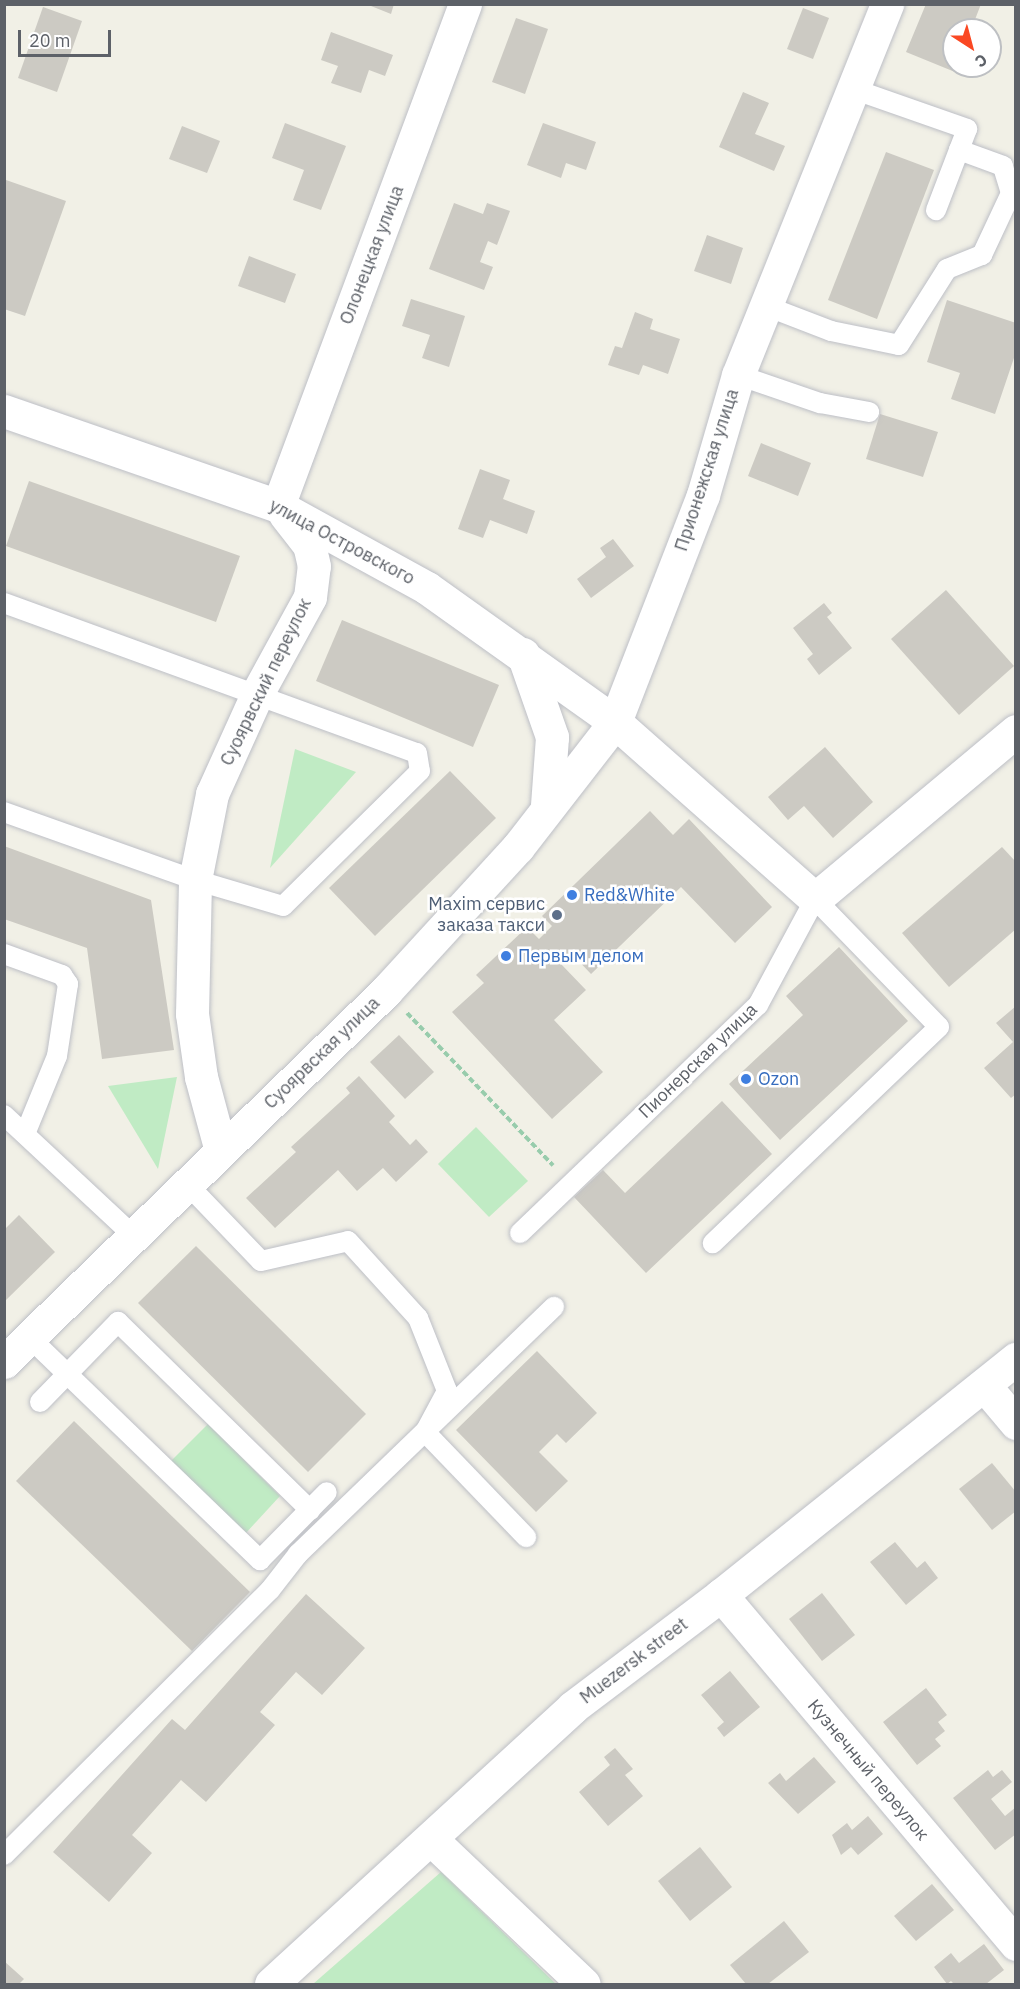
<!DOCTYPE html>
<meta charset="utf-8">
<style>
body{margin:0}
#map{position:relative;width:1020px;height:1989px;overflow:hidden;background:#f1f0e6;font-family:"IBM Plex Sans",sans-serif}
div>[style]{position:absolute}
[style*='--x']{left:calc(var(--x)*1px);top:calc(var(--y)*1px);width:calc(var(--w)*1px);rotate:calc(var(--a)*1deg)}
.green>*{inset:0;background:#c0ebc4}
.building>*{inset:0;background:#cccac3}
.path>*{height:4px;margin-top:-2px;transform-origin:0;background:repeating-linear-gradient(90deg,#98ccac 0 6px,transparent 0 9px)}
.roads{filter:drop-shadow(0 0 2px #bdbfc6) drop-shadow(0 0 2px #bdbfc6)}
.lane>*{height:20px;margin:-10px;padding:0 10px;transform-origin:10px;border-radius:10px;background:#fff}
.street>*{height:33px;margin:-16.5px;padding:0 16.5px;transform-origin:16.5px;border-radius:16.5px;background:#fff}
.secondary>*{height:33px;margin:-16.5px;padding:0 16.5px;transform-origin:16.5px;border-radius:16.5px;background:#fff}
.dots>*{width:16px;height:16px;translate:-50% -50%;box-sizing:border-box;border:3px solid #fff;border-radius:50%}
span{translate:-50% -50%;white-space:nowrap;text-align:center;line-height:1.15;-webkit-text-stroke:5px #fff;paint-order:stroke}
.street-label{font-size:18px;color:#5d6168}
.shop-label{font-size:18px;color:#366cbe}
.left{translate:0 -50%;text-align:left}
.service-label{font-size:18px;color:#4e5e75}
.right{translate:-100% -50%;text-align:right}
.frame{position:absolute;inset:0;border:6px solid #5d6168;pointer-events:none}
.north{position:absolute;left:942px;top:18px;width:60px;height:60px;box-sizing:border-box;background:#fff;border:2px solid #bec0c3;border-radius:50%;rotate:144deg;font-size:16px;font-weight:700;line-height:24px;text-align:center;color:#5d6168}
.north::after{content:'';display:block;margin:auto;width:21px;height:27px;background:#fa4823;clip-path:polygon(50% 0,100% 100%,50% 72%,0 100%)}
.scale{position:absolute;left:18px;top:30px;width:93px;height:27px;box-sizing:border-box;border:3px solid #5d6168;border-top:0;padding-left:8px;font-size:18px;line-height:21px;white-space:nowrap;color:#5d6168;-webkit-text-stroke:4px #fff;paint-order:stroke}
</style>
<div id="map">
<div class="green">
<i style="clip-path:polygon(295px 749px,356px 772px,270px 868px)"></i>
<i style="clip-path:polygon(177px 1077px,158px 1169px,108px 1086px)"></i>
<i style="clip-path:polygon(476px 1127px,528px 1181px,489px 1217px,438px 1164px)"></i>
<i style="clip-path:polygon(208px 1424px,280px 1496px,245px 1534px,170px 1462px)"></i>
<i style="clip-path:polygon(441px 1872px,556px 1984px,313px 1984px)"></i>
</div>
<div class="building">
<i style="clip-path:polygon(366px 4px,394px 4px,391px 14px)"></i>
<i style="clip-path:polygon(926px 4px,981px 4px,971px 30px,954px 30px,955px 72px,906px 52px)"></i>
<i style="clip-path:polygon(43px 7px,82px 21px,57px 92px,18px 78px)"></i>
<i style="clip-path:polygon(803px 8px,829px 18px,813px 59px,787px 49px)"></i>
<i style="clip-path:polygon(516px 18px,548px 29px,525px 94px,492px 82px)"></i>
<i style="clip-path:polygon(331px 32px,393px 55px,385px 76px,369px 70px,361px 93px,331px 83px,338px 66px,321px 60px)"></i>
<i style="clip-path:polygon(743px 92px,769px 103px,755px 134px,785px 146px,774px 171px,719px 147px)"></i>
<i style="clip-path:polygon(285px 123px,346px 146px,321px 210px,293px 200px,304px 170px,272px 158px)"></i>
<i style="clip-path:polygon(543px 123px,596px 142px,586px 170px,566px 163px,561px 178px,527px 165px)"></i>
<i style="clip-path:polygon(182px 126px,220px 141px,207px 173px,169px 159px)"></i>
<i style="clip-path:polygon(886px 152px,934px 170px,877px 319px,828px 300px)"></i>
<i style="clip-path:polygon(6px 180px,66px 201px,25px 316px,4px 309px)"></i>
<i style="clip-path:polygon(454px 203px,483px 214px,487px 203px,510px 211px,497px 245px,488px 241px,480px 262px,493px 267px,484px 290px,429px 269px)"></i>
<i style="clip-path:polygon(707px 235px,743px 248px,731px 284px,694px 271px)"></i>
<i style="clip-path:polygon(249px 256px,296px 274px,285px 303px,238px 286px)"></i>
<i style="clip-path:polygon(411px 299px,465px 316px,449px 367px,422px 358px,430px 335px,402px 326px)"></i>
<i style="clip-path:polygon(947px 300px,1016px 323px,1016px 352px,995px 414px,951px 399px,960px 373px,927px 362px)"></i>
<i style="clip-path:polygon(635px 312px,653px 319px,650px 329px,680px 339px,668px 374px,643px 365px,639px 375px,608px 365px,615px 346px,622px 348px)"></i>
<i style="clip-path:polygon(880px 414px,938px 432px,923px 477px,866px 459px)"></i>
<i style="clip-path:polygon(761px 443px,811px 463px,798px 496px,748px 476px)"></i>
<i style="clip-path:polygon(480px 469px,510px 480px,503px 499px,535px 511px,527px 534px,490px 520px,483px 538px,458px 529px)"></i>
<i style="clip-path:polygon(29px 481px,240px 556px,216px 622px,6px 546px)"></i>
<i style="clip-path:polygon(613px 539px,634px 566px,591px 598px,577px 579px,606px 557px,600px 548px)"></i>
<i style="clip-path:polygon(946px 590px,1014px 666px,959px 715px,891px 639px)"></i>
<i style="clip-path:polygon(824px 603px,832px 613px,827px 617px,852px 648px,819px 675px,807px 659px,813px 654px,793px 628px)"></i>
<i style="clip-path:polygon(342px 620px,499px 685px,473px 747px,316px 681px)"></i>
<i style="clip-path:polygon(825px 747px,873px 802px,833px 838px,804px 806px,788px 820px,768px 797px)"></i>
<i style="clip-path:polygon(450px 771px,496px 818px,375px 936px,329px 888px)"></i>
<i style="clip-path:polygon(650px 811px,673px 835px,689px 819px,772px 907px,735px 943px,681px 887px,591px 974px,572px 954px,561px 964px,586px 990px,554px 1020px,603px 1072px,552px 1119px,452px 1012px,484px 983px,476px 975px,527px 927px,539px 939px,552px 926px,542px 916px)"></i>
<i style="clip-path:polygon(4px 846px,151px 900px,174px 1050px,102px 1059px,87px 948px,4px 919px)"></i>
<i style="clip-path:polygon(1002px 847px,1016px 862px,1016px 929px,949px 987px,902px 933px)"></i>
<i style="clip-path:polygon(839px 947px,908px 1021px,780px 1140px,729px 1084px,803px 1015px,786px 996px)"></i>
<i style="clip-path:polygon(1016px 1006px,1016px 1094px,1011px 1098px,984px 1068px,1013px 1042px,996px 1023px)"></i>
<i style="clip-path:polygon(399px 1035px,434px 1072px,405px 1099px,370px 1062px)"></i>
<i style="clip-path:polygon(359px 1076px,395px 1116px,389px 1122px,410px 1145px,416px 1139px,428px 1152px,396px 1182px,383px 1168px,357px 1191px,338px 1170px,275px 1228px,246px 1198px,296px 1152px,291px 1147px,350px 1093px,346px 1088px)"></i>
<i style="clip-path:polygon(722px 1101px,772px 1154px,646px 1273px,574px 1197px,603px 1170px,625px 1193px)"></i>
<i style="clip-path:polygon(19px 1215px,55px 1252px,4px 1302px,4px 1230px)"></i>
<i style="clip-path:polygon(196px 1246px,366px 1414px,308px 1472px,138px 1303px)"></i>
<i style="clip-path:polygon(537px 1351px,597px 1413px,566px 1443px,557px 1434px,539px 1452px,568px 1481px,536px 1512px,456px 1430px)"></i>
<i style="clip-path:polygon(74px 1421px,250px 1592px,192px 1651px,16px 1481px)"></i>
<i style="clip-path:polygon(992px 1463px,1016px 1492px,1016px 1511px,992px 1530px,959px 1489px)"></i>
<i style="clip-path:polygon(895px 1542px,917px 1568px,925px 1561px,938px 1578px,906px 1605px,870px 1562px)"></i>
<i style="clip-path:polygon(822px 1593px,855px 1635px,822px 1661px,789px 1619px)"></i>
<i style="clip-path:polygon(306px 1594px,365px 1648px,322px 1695px,296px 1672px,260px 1712px,275px 1725px,206px 1802px,181px 1780px,132px 1835px,152px 1853px,109px 1902px,53px 1852px,172px 1719px,185px 1730px)"></i>
<i style="clip-path:polygon(730px 1671px,760px 1707px,724px 1737px,717px 1728px,724px 1722px,701px 1695px)"></i>
<i style="clip-path:polygon(926px 1688px,947px 1715px,938px 1722px,945px 1731px,935px 1739px,941px 1746px,917px 1765px,883px 1722px)"></i>
<i style="clip-path:polygon(615px 1748px,633px 1769px,625px 1775px,643px 1796px,608px 1826px,579px 1792px,610px 1765px,604px 1757px)"></i>
<i style="clip-path:polygon(814px 1757px,836px 1782px,798px 1814px,768px 1783px,780px 1773px,786px 1781px)"></i>
<i style="clip-path:polygon(988px 1770px,993px 1777px,1002px 1770px,1012px 1782px,991px 1799px,1005px 1816px,1016px 1807px,1016px 1834px,995px 1850px,953px 1798px)"></i>
<i style="clip-path:polygon(868px 1816px,883px 1834px,858px 1855px,851px 1847px,841px 1855px,832px 1835px,847px 1823px,852px 1830px)"></i>
<i style="clip-path:polygon(700px 1847px,732px 1887px,690px 1921px,658px 1881px)"></i>
<i style="clip-path:polygon(932px 1884px,954px 1910px,916px 1941px,894px 1916px)"></i>
<i style="clip-path:polygon(784px 1921px,809px 1952px,768px 1984px,746px 1984px,730px 1965px)"></i>
<i style="clip-path:polygon(984px 1944px,1004px 1970px,986px 1984px,954px 1984px,951px 1981px,947px 1984px,934px 1967px,951px 1953px,959px 1963px)"></i>
<i style="clip-path:polygon(4px 1961px,24px 1979px,19px 1984px,4px 1984px)"></i>
</div>
<div class="path">
<i style="--x:407;--y:1013;--w:211;--a:46.2"></i>
</div>
<div class="roads">
<div class="lane">
<i style="--x:853;--y:89;--w:121;--a:19.3"></i>
<i style="--x:967;--y:129;--w:87;--a:110.9"></i>
<i style="--x:766;--y:306;--w:70;--a:21"></i>
<i style="--x:831;--y:331;--w:69;--a:11.6"></i>
<i style="--x:899;--y:345;--w:90;--a:-57.7"></i>
<i style="--x:947;--y:269;--w:38;--a:-22"></i>
<i style="--x:982;--y:255;--w:68;--a:-64.9"></i>
<i style="--x:1011;--y:193;--w:28;--a:-107"></i>
<i style="--x:1003;--y:166;--w:47;--a:-160"></i>
<i style="--x:738;--y:375;--w:87;--a:18.9"></i>
<i style="--x:820;--y:403;--w:50;--a:10.4"></i>
<i style="--x:4;--y:603;--w:439;--a:20"></i>
<i style="--x:417;--y:753;--w:18;--a:81"></i>
<i style="--x:420;--y:771;--w:192;--a:135.4"></i>
<i style="--x:283;--y:906;--w:92;--a:-163.5"></i>
<i style="--x:195;--y:880;--w:203;--a:-160.4"></i>
<i style="--x:4;--y:954;--w:62;--a:19.9"></i>
<i style="--x:62;--y:975;--w:11;--a:56"></i>
<i style="--x:68;--y:984;--w:73;--a:98.7"></i>
<i style="--x:57;--y:1056;--w:84;--a:112.3"></i>
<i style="--x:4;--y:1115;--w:180;--a:43"></i>
<i style="--x:188;--y:1185;--w:105;--a:46.2"></i>
<i style="--x:261;--y:1261;--w:89;--a:-12.9"></i>
<i style="--x:348;--y:1241;--w:104;--a:47.7"></i>
<i style="--x:418;--y:1318;--w:79;--a:68.3"></i>
<i style="--x:447;--y:1391;--w:47;--a:118.2"></i>
<i style="--x:425;--y:1432;--w:146;--a:46.1"></i>
<i style="--x:520;--y:1233;--w:330;--a:-43.8"></i>
<i style="--x:758;--y:1005;--w:120;--a:-61.7"></i>
<i style="--x:815;--y:899;--w:178;--a:45.9"></i>
<i style="--x:939;--y:1027;--w:313;--a:136.3"></i>
<i style="--x:30;--y:1338;--w:320;--a:44"></i>
<i style="--x:260;--y:1560;--w:95;--a:-45.4"></i>
<i style="--x:40;--y:1402;--w:112;--a:-45.7"></i>
<i style="--x:118;--y:1322;--w:269;--a:44.4"></i>
<i style="--x:4;--y:1855;--w:375;--a:-44.9"></i>
<i style="--x:270;--y:1590;--w:46;--a:-52.1"></i>
<i style="--x:298;--y:1554;--w:356;--a:-44"></i>
</div>
<div class="street">
<i style="--x:4;--y:411;--w:290;--a:19.1"></i>
<i style="--x:278;--y:506;--w:170;--a:28.8"></i>
<i style="--x:427;--y:588;--w:231;--a:35.5"></i>
<i style="--x:615;--y:722;--w:267;--a:41.5"></i>
<i style="--x:815;--y:899;--w:262;--a:-39.9"></i>
<i style="--x:278;--y:506;--w:536;--a:-69.57"></i>
<i style="--x:523;--y:654;--w:88;--a:70.7"></i>
<i style="--x:552;--y:737;--w:68;--a:94.2"></i>
<i style="--x:221;--y:1151;--w:77;--a:-105.1"></i>
<i style="--x:201;--y:1077;--w:64;--a:-98.1"></i>
<i style="--x:192;--y:1014;--w:134;--a:-88.7"></i>
<i style="--x:195;--y:880;--w:88;--a:-78.8"></i>
<i style="--x:212;--y:794;--w:112;--a:-65.7"></i>
<i style="--x:258;--y:692;--w:108;--a:-61.3"></i>
<i style="--x:310;--y:597;--w:31;--a:-83"></i>
<i style="--x:314;--y:566;--w:22;--a:-103"></i>
<i style="--x:309;--y:545;--w:39;--a:-128"></i>
<i style="--x:4;--y:1362;--w:533;--a:-44.16"></i>
<i style="--x:386;--y:991;--w:195;--a:-47.5"></i>
<i style="--x:518;--y:847;--w:158;--a:-52.2"></i>
<i style="--x:615;--y:722;--w:243;--a:-68.8"></i>
<i style="--x:703;--y:495;--w:125;--a:-73.7"></i>
<i style="--x:738;--y:375;--w:400;--a:-68.1"></i>
<i style="--x:984;--y:1385;--w:50;--a:49.9"></i>
<i style="--x:721;--y:1595;--w:457;--a:49.8"></i>
<i style="--x:432;--y:1840;--w:209;--a:43.5"></i>
</div>
<div class="secondary">
<i style="--x:271;--y:1984;--w:410;--a:-42.5"></i>
<i style="--x:573;--y:1707;--w:186;--a:-37.1"></i>
<i style="--x:721;--y:1595;--w:378;--a:-38.7"></i>
</div>
</div>
<div class="dots">
<i style="left:572px;top:895px;background:#3f7fe0"></i>
<i style="left:557px;top:915px;background:#5c6f8a"></i>
<i style="left:506px;top:956px;background:#3f7fe0"></i>
<i style="left:746px;top:1079px;background:#3f7fe0"></i>
</div>
<div class="street-label">
<span style="left:372px;top:255px;rotate:-69deg">Олонецкая улица</span>
<span style="left:707px;top:470px;rotate:-72deg">Прионежская улица</span>
<span style="left:342px;top:542px;rotate:28deg">улица Островского</span>
<span style="left:266px;top:682px;rotate:-64deg">Суоярвский переулок</span>
<span style="left:322px;top:1053px;rotate:-44deg">Суоярвская улица</span>
<span style="left:698px;top:1061px;rotate:-44deg">Пионерская улица</span>
<span style="left:634px;top:1661px;rotate:-37deg">Muezersk street</span>
<span style="left:868px;top:1770px;rotate:50deg">Кузнечный переулок</span>
</div>
<div class="shop-label">
<span class="left" style="left:584px;top:895px">Red&amp;White</span>
<span class="left" style="left:518px;top:956px">Первым делом</span>
<span class="left" style="left:758px;top:1079px">Ozon</span>
</div>
<div class="service-label">
<span class="right" style="left:545px;top:915px">Maxim сервис<br>заказа такси</span>
</div>
<div class="frame"></div>
<div class="north">С</div>
<div class="scale">20 m</div>
</div>
